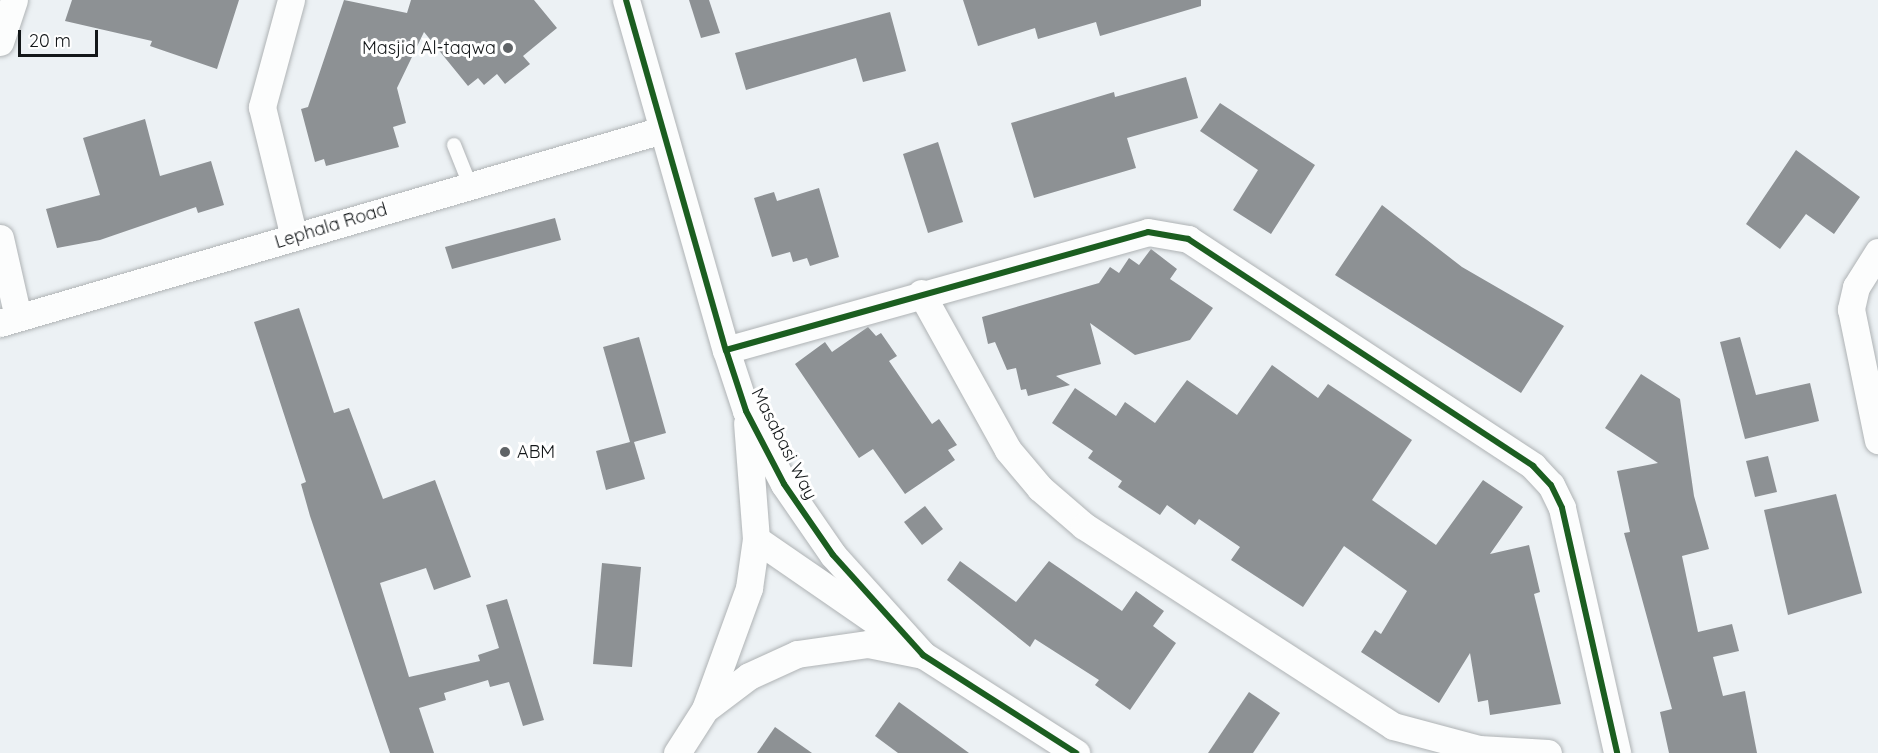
<!DOCTYPE html>
<style>
body{margin:0}
#map{position:relative;width:1878px;height:753px;overflow:hidden;background:#ecf1f4;font-family:Quicksand,sans-serif}
div>[style]{position:absolute}
[style*='--x']{left:calc(var(--x)*1px);top:calc(var(--y)*1px);width:calc(var(--w)*1px);rotate:calc(var(--a)*1deg)}
.building>*{inset:0;background:#8d9194}
.roads{filter:drop-shadow(0 0 2px #afb3b5) drop-shadow(0 0 2px #afb3b5)}
.service>*{height:14px;margin:-7px;padding:0 7px;transform-origin:7px;border-radius:7px;background:#fcfdfd}
.minor>*{height:27px;margin:-13.5px;padding:0 13.5px;transform-origin:13.5px;border-radius:13.5px;background:#fcfdfd}
.cycleway>*{height:6px;margin:-3px;padding:0 3px;transform-origin:3px;border-radius:3px;background:#1b5e20}
.dots>*{width:16px;height:16px;translate:-50% -50%;box-sizing:border-box;border:3px solid #fff;border-radius:50%}
span{translate:-50% -50%;white-space:nowrap;text-align:center;line-height:1.15;-webkit-text-stroke:6px #fff;paint-order:stroke}
.poi-label{font-size:18px;color:#131719}
.right{translate:-100% -50%;text-align:right}
.left{translate:0 -50%;text-align:left}
.street-label{font-size:18px;color:#131719}
.scale{position:absolute;left:18px;top:30px;width:80px;height:27px;box-sizing:border-box;border:3px solid #131719;border-top:0;padding-left:8px;font-size:18px;line-height:21px;white-space:nowrap;color:#131719;-webkit-text-stroke:4px #fff;paint-order:stroke}
</style>
<div id="map">
<div class="building">
<i style="clip-path:polygon(72px 0,239px 0,217px 69px,150px 46px,152px 41px,65px 21px)"></i>
<i style="clip-path:polygon(344px 0,407px 13px,411px 0,534px 0,557px 28px,523px 56px,530px 64px,505px 84px,497px 74px,484px 85px,478px 78px,468px 86px,424px 32px,397px 88px,406px 123px,393px 127px,399px 147px,326px 166px,324px 159px,315px 162px,301px 109px,308px 107px)"></i>
<i style="clip-path:polygon(689px 0,709px 0,720px 33px,701px 38px)"></i>
<i style="clip-path:polygon(963px 0,1201px 0,1201px 6px,1100px 36px,1096px 22px,1038px 39px,1035px 28px,978px 46px)"></i>
<i style="clip-path:polygon(890px 12px,906px 71px,863px 82px,856px 58px,746px 90px,735px 53px)"></i>
<i style="clip-path:polygon(1186px 77px,1198px 118px,1127px 138px,1136px 168px,1034px 198px,1011px 123px,1114px 92px,1115px 97px)"></i>
<i style="clip-path:polygon(1220px 103px,1315px 165px,1271px 234px,1233px 210px,1258px 170px,1200px 131px)"></i>
<i style="clip-path:polygon(145px 119px,160px 176px,211px 161px,224px 205px,198px 213px,196px 207px,100px 240px,57px 248px,46px 209px,100px 195px,83px 138px)"></i>
<i style="clip-path:polygon(938px 142px,963px 222px,928px 233px,903px 154px)"></i>
<i style="clip-path:polygon(1796px 150px,1860px 197px,1834px 234px,1806px 214px,1780px 249px,1746px 224px)"></i>
<i style="clip-path:polygon(819px 188px,839px 257px,810px 266px,807px 258px,793px 262px,790px 252px,772px 257px,754px 198px,774px 192px,777px 201px)"></i>
<i style="clip-path:polygon(1382px 205px,1462px 267px,1564px 326px,1521px 393px,1335px 275px)"></i>
<i style="clip-path:polygon(555px 218px,561px 240px,452px 269px,445px 247px)"></i>
<i style="clip-path:polygon(1151px 249px,1177px 269px,1170px 279px,1213px 308px,1190px 340px,1135px 355px,1090px 323px,1101px 364px,1056px 376px,1070px 385px,1028px 396px,1026px 389px,1021px 390px,1016px 368px,1007px 370px,995px 342px,988px 344px,982px 317px,1099px 283px,1110px 267px,1119px 273px,1129px 258px,1139px 265px)"></i>
<i style="clip-path:polygon(299px 308px,334px 413px,349px 408px,383px 499px,435px 480px,471px 577px,434px 590px,426px 568px,380px 583px,409px 677px,480px 661px,478px 655px,499px 648px,486px 605px,507px 599px,544px 720px,523px 726px,509px 682px,490px 687px,488px 680px,444px 693px,446px 700px,419px 708px,434px 753px,390px 753px,310px 516px,301px 484px,306px 482px,254px 322px)"></i>
<i style="clip-path:polygon(868px 327px,876px 336px,881px 333px,897px 356px,889px 361px,932px 424px,939px 419px,957px 445px,948px 450px,955px 460px,905px 494px,873px 449px,859px 458px,795px 364px,825px 342px,832px 352px)"></i>
<i style="clip-path:polygon(639px 337px,666px 433px,634px 442px,645px 479px,606px 490px,596px 451px,630px 442px,603px 347px)"></i>
<i style="clip-path:polygon(1740px 337px,1756px 395px,1810px 383px,1819px 421px,1745px 439px,1720px 342px)"></i>
<i style="clip-path:polygon(1272px 365px,1318px 398px,1328px 384px,1412px 440px,1372px 500px,1436px 545px,1483px 480px,1523px 507px,1490px 554px,1529px 545px,1540px 592px,1534px 594px,1561px 704px,1490px 715px,1488px 700px,1478px 702px,1470px 653px,1439px 703px,1361px 652px,1375px 630px,1381px 634px,1407px 591px,1344px 546px,1303px 607px,1231px 560px,1240px 547px,1199px 519px,1195px 525px,1167px 505px,1160px 515px,1118px 487px,1122px 481px,1088px 458px,1093px 451px,1052px 423px,1075px 388px,1116px 416px,1125px 402px,1155px 423px,1187px 380px,1237px 415px)"></i>
<i style="clip-path:polygon(1641px 374px,1680px 399px,1694px 496px,1709px 549px,1682px 556px,1698px 632px,1732px 624px,1739px 651px,1713px 657px,1723px 696px,1745px 691px,1757px 753px,1669px 753px,1660px 712px,1672px 709px,1624px 533px,1630px 532px,1617px 471px,1658px 463px,1605px 428px)"></i>
<i style="clip-path:polygon(1768px 456px,1777px 492px,1755px 497px,1746px 461px)"></i>
<i style="clip-path:polygon(1836px 494px,1862px 593px,1788px 615px,1764px 510px)"></i>
<i style="clip-path:polygon(925px 506px,943px 529px,922px 545px,904px 522px)"></i>
<i style="clip-path:polygon(960px 561px,1016px 602px,1049px 561px,1122px 611px,1136px 591px,1164px 611px,1153px 626px,1176px 643px,1130px 710px,1095px 685px,1099px 680px,1035px 639px,1030px 647px,947px 580px)"></i>
<i style="clip-path:polygon(602px 563px,641px 567px,632px 667px,593px 664px)"></i>
<i style="clip-path:polygon(1249px 692px,1280px 713px,1253px 753px,1208px 753px)"></i>
<i style="clip-path:polygon(899px 702px,969px 753px,898px 753px,875px 736px)"></i>
<i style="clip-path:polygon(775px 727px,812px 753px,757px 753px)"></i>
</div>
<div class="roads">
<div class="service">
<i style="--x:454;--y:145;--w:43;--a:68.2"></i>
</div>
<div class="minor">
<i style="--x:291;--y:0;--w:111;--a:105.2"></i>
<i style="--x:262;--y:107;--w:134;--a:76.2"></i>
<i style="--x:626;--y:0;--w:364;--a:74.1"></i>
<i style="--x:726;--y:350;--w:64;--a:71.8"></i>
<i style="--x:746;--y:411;--w:82;--a:62.5"></i>
<i style="--x:784;--y:484;--w:86;--a:55.4"></i>
<i style="--x:833;--y:555;--w:135;--a:48"></i>
<i style="--x:923;--y:655;--w:182;--a:32.6"></i>
<i style="--x:0;--y:42;--w:44;--a:-71.6"></i>
<i style="--x:0;--y:238;--w:81;--a:77.2"></i>
<i style="--x:1878;--y:252;--w:41;--a:122.2"></i>
<i style="--x:1856;--y:287;--w:23;--a:103"></i>
<i style="--x:1851;--y:309;--w:134;--a:78.4"></i>
<i style="--x:921;--y:293;--w:179;--a:61"></i>
<i style="--x:1008;--y:450;--w:50;--a:49.9"></i>
<i style="--x:1040;--y:488;--w:58;--a:40.8"></i>
<i style="--x:1084;--y:526;--w:368;--a:32.9"></i>
<i style="--x:1393;--y:726;--w:89;--a:15"></i>
<i style="--x:1479;--y:749;--w:69;--a:3.3"></i>
<i style="--x:0;--y:323;--w:690;--a:-16.25"></i>
<i style="--x:726;--y:350;--w:438;--a:-15.6"></i>
<i style="--x:1148;--y:232;--w:41;--a:9.9"></i>
<i style="--x:1188;--y:239;--w:413;--a:33.3"></i>
<i style="--x:1533;--y:466;--w:26;--a:47"></i>
<i style="--x:1551;--y:485;--w:25;--a:64"></i>
<i style="--x:1562;--y:508;--w:251;--a:77.3"></i>
<i style="--x:756;--y:539;--w:157;--a:34.6"></i>
<i style="--x:708;--y:707;--w:51;--a:-37.1"></i>
<i style="--x:749;--y:676;--w:53;--a:-24.6"></i>
<i style="--x:797;--y:654;--w:72;--a:-8"></i>
<i style="--x:868;--y:644;--w:56;--a:11.3"></i>
<i style="--x:677;--y:753;--w:52;--a:-57.5"></i>
<i style="--x:705;--y:709;--w:129;--a:-70"></i>
<i style="--x:749;--y:588;--w:49;--a:-81.9"></i>
<i style="--x:756;--y:539;--w:116;--a:-94.4"></i>
</div>
</div>
<div class="cycleway">
<i style="--x:626;--y:0;--w:364;--a:74.1"></i>
<i style="--x:726;--y:350;--w:64;--a:71.8"></i>
<i style="--x:746;--y:411;--w:82;--a:62.5"></i>
<i style="--x:784;--y:484;--w:86;--a:55.4"></i>
<i style="--x:833;--y:555;--w:135;--a:48"></i>
<i style="--x:923;--y:655;--w:182;--a:32.6"></i>
<i style="--x:726;--y:350;--w:438;--a:-15.6"></i>
<i style="--x:1148;--y:232;--w:41;--a:9.9"></i>
<i style="--x:1188;--y:239;--w:413;--a:33.3"></i>
<i style="--x:1533;--y:466;--w:26;--a:47"></i>
<i style="--x:1551;--y:485;--w:25;--a:64"></i>
<i style="--x:1562;--y:508;--w:251;--a:77.3"></i>
</div>
<div class="dots">
<i style="left:508px;top:48px;background:#5f6366"></i>
<i style="left:505px;top:452px;background:#5f6366"></i>
</div>
<div class="poi-label">
<span class="right" style="left:496px;top:48px">Masjid Al-taqwa</span>
<span class="left" style="left:517px;top:452px">ABM</span>
</div>
<div class="street-label">
<span style="left:331px;top:226px;rotate:-17deg">Lephala Road</span>
<span style="left:784px;top:444px;rotate:63deg">Masabasi Way</span>
</div>
<div class="scale">20 m</div>
</div>
